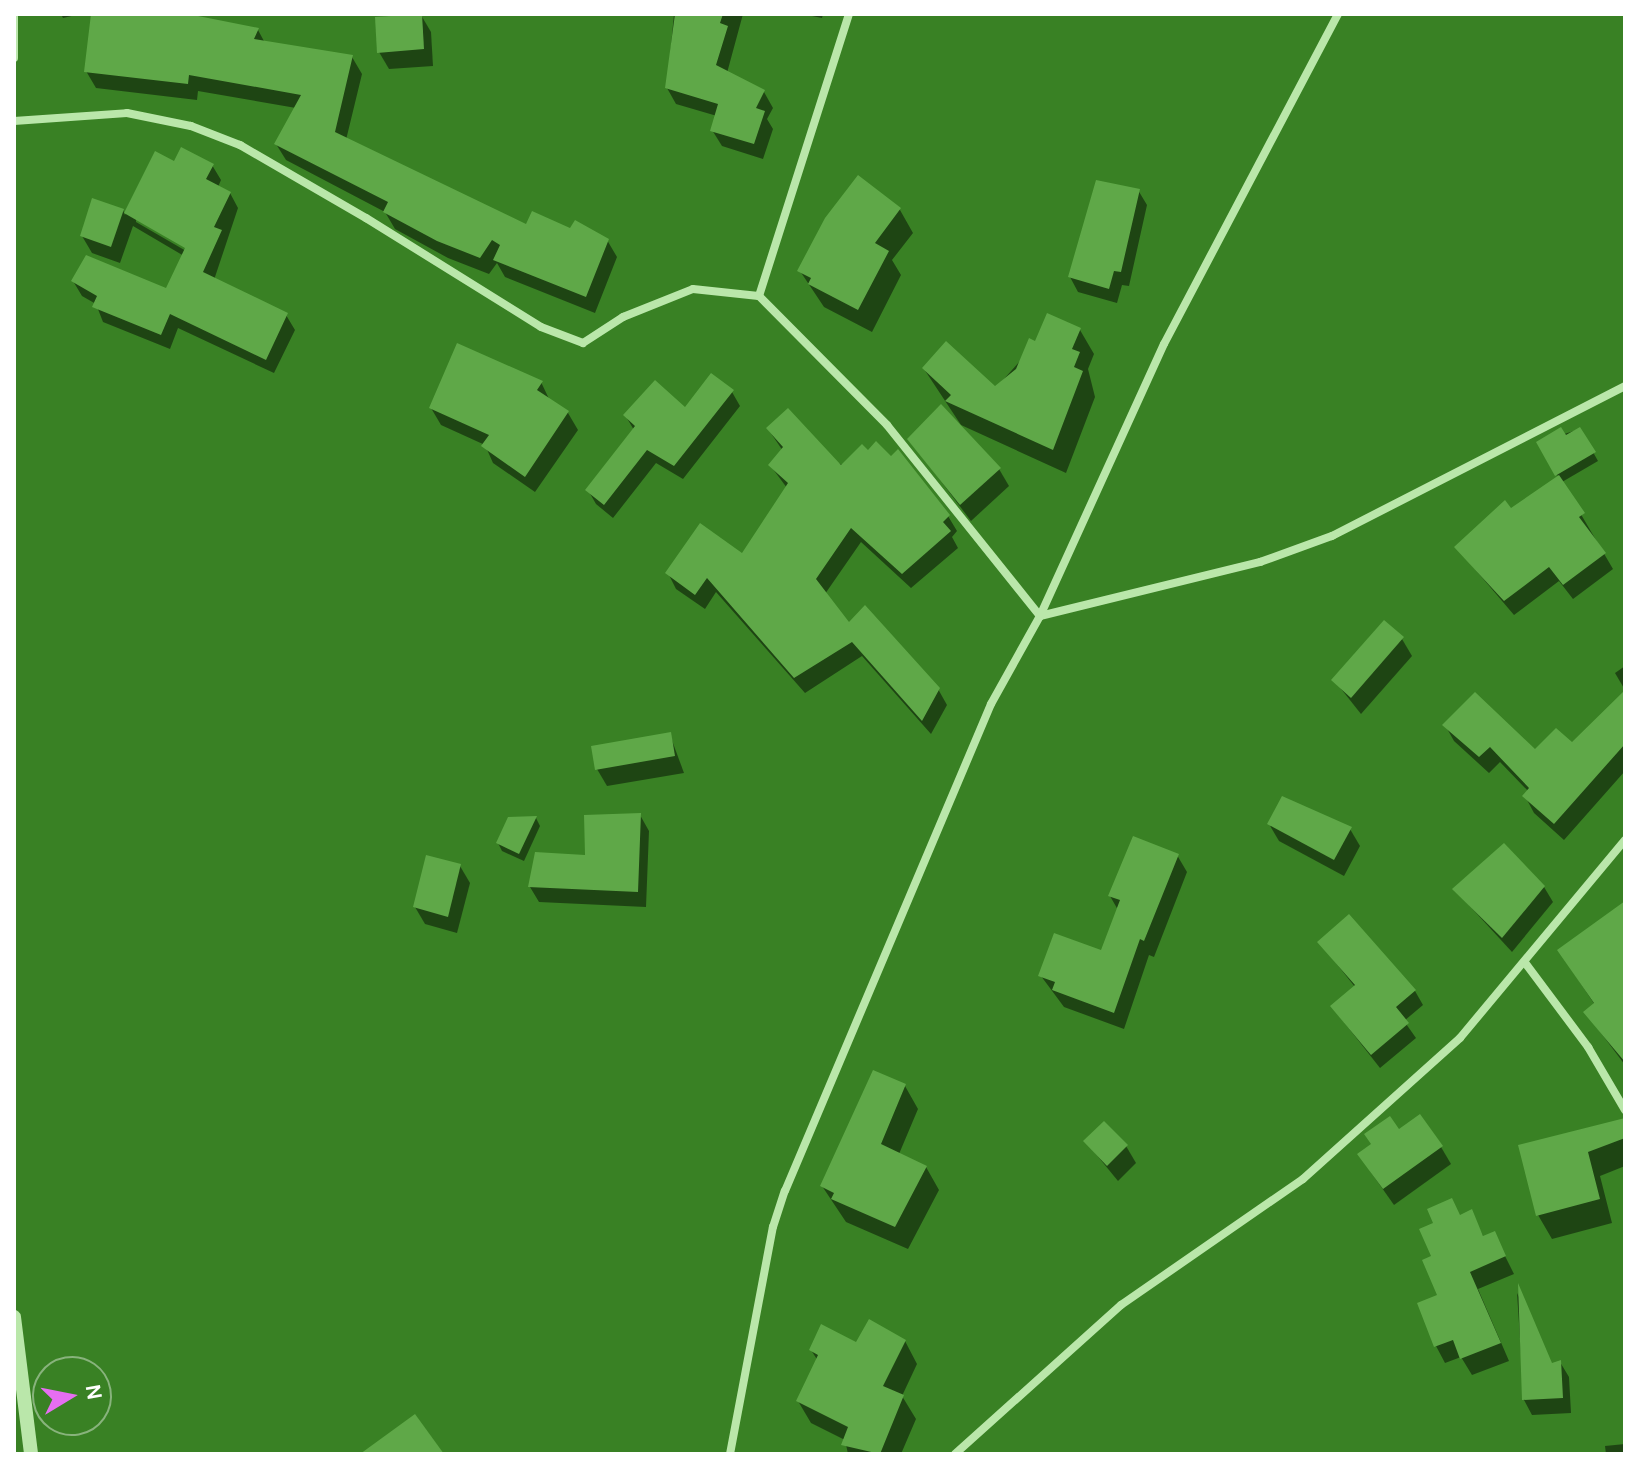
<!DOCTYPE html>
<style>
body{margin:0}
#map{position:relative;width:1639px;height:1468px;overflow:hidden;background:#398124;font-family:Karla,sans-serif}
div>[style]{position:absolute}
[style*='--x']{left:calc(var(--x)*1px);top:calc(var(--y)*1px);width:calc(var(--w)*1px);rotate:calc(var(--a)*1deg)}
.shadow>*{inset:0;background:#0007}
.building>*{inset:0;background:#5fa848}
.minor>*{height:8px;margin:-4px;padding:0 4px;transform-origin:4px;border-radius:4px;background:#bae7aa}
.tertiary>*{height:14px;margin:-7px;padding:0 7px;transform-origin:7px;border-radius:7px;background:#bae7aa}
span{translate:-50% -50%;white-space:nowrap;text-align:center;line-height:1.15;-webkit-text-stroke:8px #398124;paint-order:stroke}
.frame{position:absolute;inset:0;border:16px solid #fff;pointer-events:none}
.north{position:absolute;left:32px;top:1356px;width:80px;height:80px;box-sizing:border-box;background:#398124;border:2px solid #88b37c;border-radius:50%;rotate:80deg;font-size:22px;font-weight:700;line-height:32px;text-align:center;color:#fff}
.north::after{content:'';display:block;margin:auto;width:28px;height:36px;background:#e66ef2;clip-path:polygon(50% 0,100% 100%,50% 72%,0 100%)}
</style>
<div id="map">
<div class="shadow">
<i style="clip-path:polygon(61px 14px,80px 14px,63px 18px)"></i>
<i style="clip-path:polygon(93px 14px,177px 14px,258px 30px,265px 43px,352px 57px,362px 74px,346px 140px,527px 227px,571px 230px,607px 240px,617px 257px,595px 313px,505px 277px,497px 263px,489px 274px,448px 258px,395px 229px,385px 212px,286px 160px,276px 144px,296px 108px,198px 91px,197px 100px,96px 88px,86px 71px)"></i>
<i style="clip-path:polygon(674px 14px,743px 14px,727px 73px,764px 92px,773px 108px,767px 119px,773px 129px,763px 159px,722px 146px,712px 130px,717px 116px,676px 104px,667px 88px)"></i>
<i style="clip-path:polygon(802px 14px,823px 14px,822px 18px)"></i>
<i style="clip-path:polygon(421px 15px,431px 32px,433px 66px,389px 69px,379px 52px)"></i>
<i style="clip-path:polygon(evenodd,156px 154px,175px 163px,212px 165px,221px 180px,218px 187px,230px 193px,238px 208px,214px 280px,286px 315px,295px 330px,274px 373px,178px 328px,170px 349px,103px 322px,96px 304px,82px 296px,73px 281px,167px 291px,184px 256px,133px 226px,120px 263px,92px 253px,82px 236px,123px 210px,125px 215px,156px 154px,136px 217px,195px 251px,193px 255px,136px 222px,136px 217px)"></i>
<i style="clip-path:polygon(859px 178px,900px 210px,913px 233px,892px 260px,901px 275px,872px 332px,824px 307px,800px 271px)"></i>
<i style="clip-path:polygon(1138px 190px,1147px 205px,1129px 286px,1122px 285px,1117px 303px,1078px 292px,1070px 277px)"></i>
<i style="clip-path:polygon(1080px 330px,1094px 354px,1088px 369px,1095px 397px,1066px 473px,961px 425px,924px 369px,995px 389px,1036px 343px)"></i>
<i style="clip-path:polygon(541px 382px,550px 401px,568px 413px,578px 430px,535px 492px,493px 463px,485px 445px,441px 425px,431px 408px)"></i>
<i style="clip-path:polygon(732px 392px,740px 406px,683px 479px,656px 463px,613px 518px,596px 504px,588px 490px,634px 430px,625px 415px,685px 410px)"></i>
<i style="clip-path:polygon(768px 429px,948px 516px,957px 531px,952px 537px,958px 548px,911px 588px,861px 542px,825px 594px,849px 625px,938px 689px,947px 705px,931px 734px,862px 656px,805px 693px,716px 592px,705px 609px,676px 589px,668px 573px,742px 556px,787px 488px,770px 465px,783px 451px)"></i>
<i style="clip-path:polygon(1580px 429px,1598px 461px,1562px 482px,1613px 569px,1573px 599px,1559px 581px,1514px 615px,1456px 547px,1559px 478px,1539px 442px)"></i>
<i style="clip-path:polygon(910px 440px,999px 469px,1009px 486px,971px 521px)"></i>
<i style="clip-path:polygon(1402px 639px,1412px 656px,1361px 714px,1334px 680px)"></i>
<i style="clip-path:polygon(1625px 666px,1625px 690px,1615px 673px)"></i>
<i style="clip-path:polygon(1625px 693px,1625px 771px,1564px 840px,1534px 813px,1525px 796px,1529px 792px,1500px 762px,1489px 773px,1454px 741px,1445px 725px,1535px 752px,1572px 744px)"></i>
<i style="clip-path:polygon(670px 735px,684px 773px,607px 786px,597px 769px)"></i>
<i style="clip-path:polygon(640px 815px,649px 831px,646px 907px,539px 902px,530px 887px,587px 857px)"></i>
<i style="clip-path:polygon(536px 818px,540px 826px,524px 861px,502px 851px,498px 843px)"></i>
<i style="clip-path:polygon(1269px 824px,1350px 829px,1360px 846px,1344px 876px,1279px 841px)"></i>
<i style="clip-path:polygon(1177px 855px,1187px 872px,1154px 957px,1149px 955px,1124px 1029px,1064px 1007px,1041px 976px,1102px 952px,1118px 910px,1110px 896px)"></i>
<i style="clip-path:polygon(460px 866px,470px 883px,457px 933px,425px 924px,415px 907px)"></i>
<i style="clip-path:polygon(1544px 887px,1553px 902px,1512px 952px,1455px 890px)"></i>
<i style="clip-path:polygon(1625px 904px,1625px 1065px,1586px 1013px,1595px 1005px,1559px 951px)"></i>
<i style="clip-path:polygon(1320px 943px,1415px 991px,1423px 1005px,1404px 1021px,1416px 1038px,1380px 1068px,1332px 1007px,1355px 987px)"></i>
<i style="clip-path:polygon(905px 1086px,918px 1109px,899px 1154px,926px 1167px,939px 1190px,908px 1249px,846px 1222px,822px 1186px)"></i>
<i style="clip-path:polygon(1625px 1120px,1625px 1166px,1600px 1176px,1612px 1223px,1552px 1239px,1538px 1215px,1520px 1147px)"></i>
<i style="clip-path:polygon(1399px 1132px,1441px 1147px,1451px 1164px,1394px 1205px,1370px 1171px)"></i>
<i style="clip-path:polygon(1086px 1142px,1126px 1146px,1136px 1163px,1118px 1181px)"></i>
<i style="clip-path:polygon(1471px 1212px,1484px 1238px,1494px 1234px,1514px 1274px,1478px 1289px,1509px 1361px,1472px 1375px,1461px 1357px,1445px 1363px,1436px 1346px,1440px 1296px,1433px 1257px,1460px 1216px)"></i>
<i style="clip-path:polygon(1517px 1293px,1552px 1365px,1560px 1362px,1569px 1377px,1571px 1413px,1532px 1415px,1524px 1400px)"></i>
<i style="clip-path:polygon(905px 1341px,917px 1364px,902px 1396px,916px 1419px,901px 1454px,848px 1454px,845px 1440px,811px 1423px,798px 1401px,818px 1361px,811px 1350px)"></i>
<i style="clip-path:polygon(1625px 1444px,1625px 1454px,1606px 1454px,1605px 1446px)"></i>
</div>
<div class="building">
<i style="clip-path:polygon(91px 14px,188px 14px,259px 28px,254px 39px,353px 55px,335px 132px,526px 224px,532px 211px,570px 228px,575px 220px,609px 239px,586px 297px,493px 260px,500px 245px,492px 240px,480px 258px,437px 241px,383px 212px,388px 202px,274px 144px,301px 95px,189px 75px,188px 84px,84px 72px)"></i>
<i style="clip-path:polygon(422px 14px,424px 49px,377px 53px,375px 17px)"></i>
<i style="clip-path:polygon(675px 14px,723px 14px,720px 23px,728px 26px,716px 65px,765px 90px,756px 108px,765px 111px,754px 144px,710px 131px,718px 104px,665px 88px)"></i>
<i style="clip-path:polygon(181px 147px,214px 164px,206px 179px,231px 192px,214px 227px,222px 230px,203px 272px,288px 313px,266px 360px,170px 314px,161px 335px,92px 307px,97px 296px,71px 281px,86px 255px,166px 288px,185px 248px,124px 213px,155px 151px,174px 161px)"></i>
<i style="clip-path:polygon(858px 175px,901px 208px,875px 243px,889px 251px,858px 310px,808px 284px,811px 278px,797px 271px,825px 218px)"></i>
<i style="clip-path:polygon(1096px 180px,1140px 189px,1121px 272px,1114px 271px,1109px 289px,1068px 277px)"></i>
<i style="clip-path:polygon(92px 198px,124px 209px,111px 247px,80px 236px)"></i>
<i style="clip-path:polygon(1047px 313px,1081px 328px,1072px 349px,1080px 352px,1074px 367px,1083px 371px,1053px 450px,945px 401px,951px 395px,922px 368px,946px 341px,995px 386px,1016px 369px,1029px 338px,1035px 341px)"></i>
<i style="clip-path:polygon(457px 343px,543px 381px,537px 390px,569px 411px,525px 477px,481px 446px,489px 435px,429px 408px)"></i>
<i style="clip-path:polygon(711px 373px,734px 390px,674px 466px,647px 450px,604px 505px,585px 490px,635px 426px,623px 415px,655px 380px,685px 407px)"></i>
<i style="clip-path:polygon(941px 404px,1001px 468px,960px 505px,907px 439px)"></i>
<i style="clip-path:polygon(788px 408px,841px 465px,862px 444px,868px 450px,876px 441px,891px 456px,898px 449px,950px 515px,943px 522px,951px 531px,902px 574px,851px 528px,816px 579px,849px 622px,865px 605px,940px 688px,922px 721px,852px 642px,794px 678px,707px 578px,695px 595px,665px 573px,700px 523px,742px 553px,788px 483px,768px 465px,783px 447px,766px 428px)"></i>
<i style="clip-path:polygon(1561px 427px,1566px 435px,1580px 427px,1596px 452px,1555px 476px,1536px 442px)"></i>
<i style="clip-path:polygon(1559px 475px,1585px 513px,1579px 517px,1606px 553px,1563px 585px,1549px 567px,1504px 601px,1454px 547px,1505px 500px,1511px 508px)"></i>
<i style="clip-path:polygon(1384px 620px,1404px 637px,1351px 698px,1331px 680px)"></i>
<i style="clip-path:polygon(1625px 690px,1625px 744px,1554px 824px,1522px 796px,1529px 788px,1490px 747px,1479px 757px,1442px 725px,1475px 692px,1535px 749px,1556px 728px,1572px 742px)"></i>
<i style="clip-path:polygon(671px 732px,675px 756px,595px 770px,591px 746px)"></i>
<i style="clip-path:polygon(1282px 796px,1352px 827px,1334px 860px,1267px 824px)"></i>
<i style="clip-path:polygon(641px 813px,638px 892px,528px 887px,535px 852px,585px 855px,584px 815px)"></i>
<i style="clip-path:polygon(537px 816px,519px 854px,496px 843px,508px 817px)"></i>
<i style="clip-path:polygon(1133px 836px,1179px 854px,1144px 941px,1140px 939px,1114px 1013px,1052px 990px,1055px 982px,1038px 976px,1054px 933px,1101px 950px,1120px 900px,1108px 896px)"></i>
<i style="clip-path:polygon(1504px 843px,1545px 886px,1502px 938px,1452px 889px)"></i>
<i style="clip-path:polygon(426px 855px,461px 864px,448px 917px,413px 907px)"></i>
<i style="clip-path:polygon(1625px 901px,1625px 1062px,1583px 1012px,1594px 1003px,1557px 950px)"></i>
<i style="clip-path:polygon(1349px 914px,1416px 990px,1396px 1007px,1409px 1023px,1371px 1055px,1330px 1006px,1355px 985px,1317px 942px)"></i>
<i style="clip-path:polygon(873px 1070px,906px 1084px,881px 1144px,927px 1166px,895px 1227px,831px 1199px,834px 1193px,820px 1186px)"></i>
<i style="clip-path:polygon(1420px 1114px,1443px 1146px,1383px 1189px,1357px 1154px,1371px 1144px,1364px 1134px,1390px 1116px,1399px 1129px)"></i>
<i style="clip-path:polygon(1625px 1118px,1625px 1138px,1588px 1152px,1600px 1199px,1536px 1216px,1518px 1145px)"></i>
<i style="clip-path:polygon(1104px 1121px,1128px 1145px,1107px 1166px,1083px 1141px)"></i>
<i style="clip-path:polygon(1452px 1198px,1460px 1215px,1472px 1209px,1483px 1236px,1495px 1231px,1506px 1256px,1470px 1272px,1501px 1343px,1460px 1359px,1453px 1340px,1434px 1347px,1417px 1303px,1437px 1295px,1422px 1260px,1431px 1256px,1419px 1229px,1433px 1223px,1427px 1209px)"></i>
<i style="clip-path:polygon(1518px 1283px,1552px 1363px,1561px 1360px,1563px 1398px,1522px 1400px)"></i>
<i style="clip-path:polygon(869px 1319px,906px 1340px,883px 1386px,904px 1395px,880px 1454px,841px 1445px,848px 1427px,796px 1401px,818px 1355px,809px 1350px,821px 1324px,856px 1342px)"></i>
<i style="clip-path:polygon(415px 1414px,444px 1454px,360px 1454px)"></i>
</div>
<div class="minor">
<i style="--x:14;--y:58;--w:44;--a:-90"></i>
<i style="--x:14;--y:121;--w:113;--a:-4"></i>
<i style="--x:127;--y:113;--w:65;--a:11.5"></i>
<i style="--x:191;--y:126;--w:53;--a:21.2"></i>
<i style="--x:240;--y:145;--w:146;--a:30.1"></i>
<i style="--x:366;--y:218;--w:206;--a:31.9"></i>
<i style="--x:541;--y:327;--w:45;--a:20.9"></i>
<i style="--x:583;--y:343;--w:48;--a:-33"></i>
<i style="--x:623;--y:317;--w:75;--a:-21.8"></i>
<i style="--x:693;--y:289;--w:66;--a:6.1"></i>
<i style="--x:759;--y:296;--w:182;--a:45.2"></i>
<i style="--x:887;--y:425;--w:245;--a:51.3"></i>
<i style="--x:1040;--y:616;--w:227;--a:-13.8"></i>
<i style="--x:1260;--y:562;--w:77;--a:-19.9"></i>
<i style="--x:1332;--y:536;--w:329;--a:-27.1"></i>
<i style="--x:759;--y:296;--w:296;--a:-72.3"></i>
<i style="--x:1526;--y:964;--w:104;--a:53.2"></i>
<i style="--x:1588;--y:1047;--w:73;--a:59.6"></i>
<i style="--x:730;--y:1454;--w:231;--a:-79.3"></i>
<i style="--x:773;--y:1227;--w:38;--a:-72"></i>
<i style="--x:785;--y:1191;--w:529;--a:-67.07"></i>
<i style="--x:991;--y:704;--w:101;--a:-60.9"></i>
<i style="--x:1040;--y:616;--w:299;--a:-65.5"></i>
<i style="--x:1164;--y:344;--w:373;--a:-62.2"></i>
<i style="--x:955;--y:1454;--w:223;--a:-41.9"></i>
<i style="--x:1121;--y:1305;--w:221;--a:-34.7"></i>
<i style="--x:1303;--y:1179;--w:211;--a:-41.9"></i>
<i style="--x:1460;--y:1038;--w:258;--a:-50.2"></i>
</div>
<div class="tertiary">
<i style="--x:14;--y:1317;--w:138;--a:82.9"></i>
</div>
<div class="frame"></div>
<div class="north">N</div>
</div>
